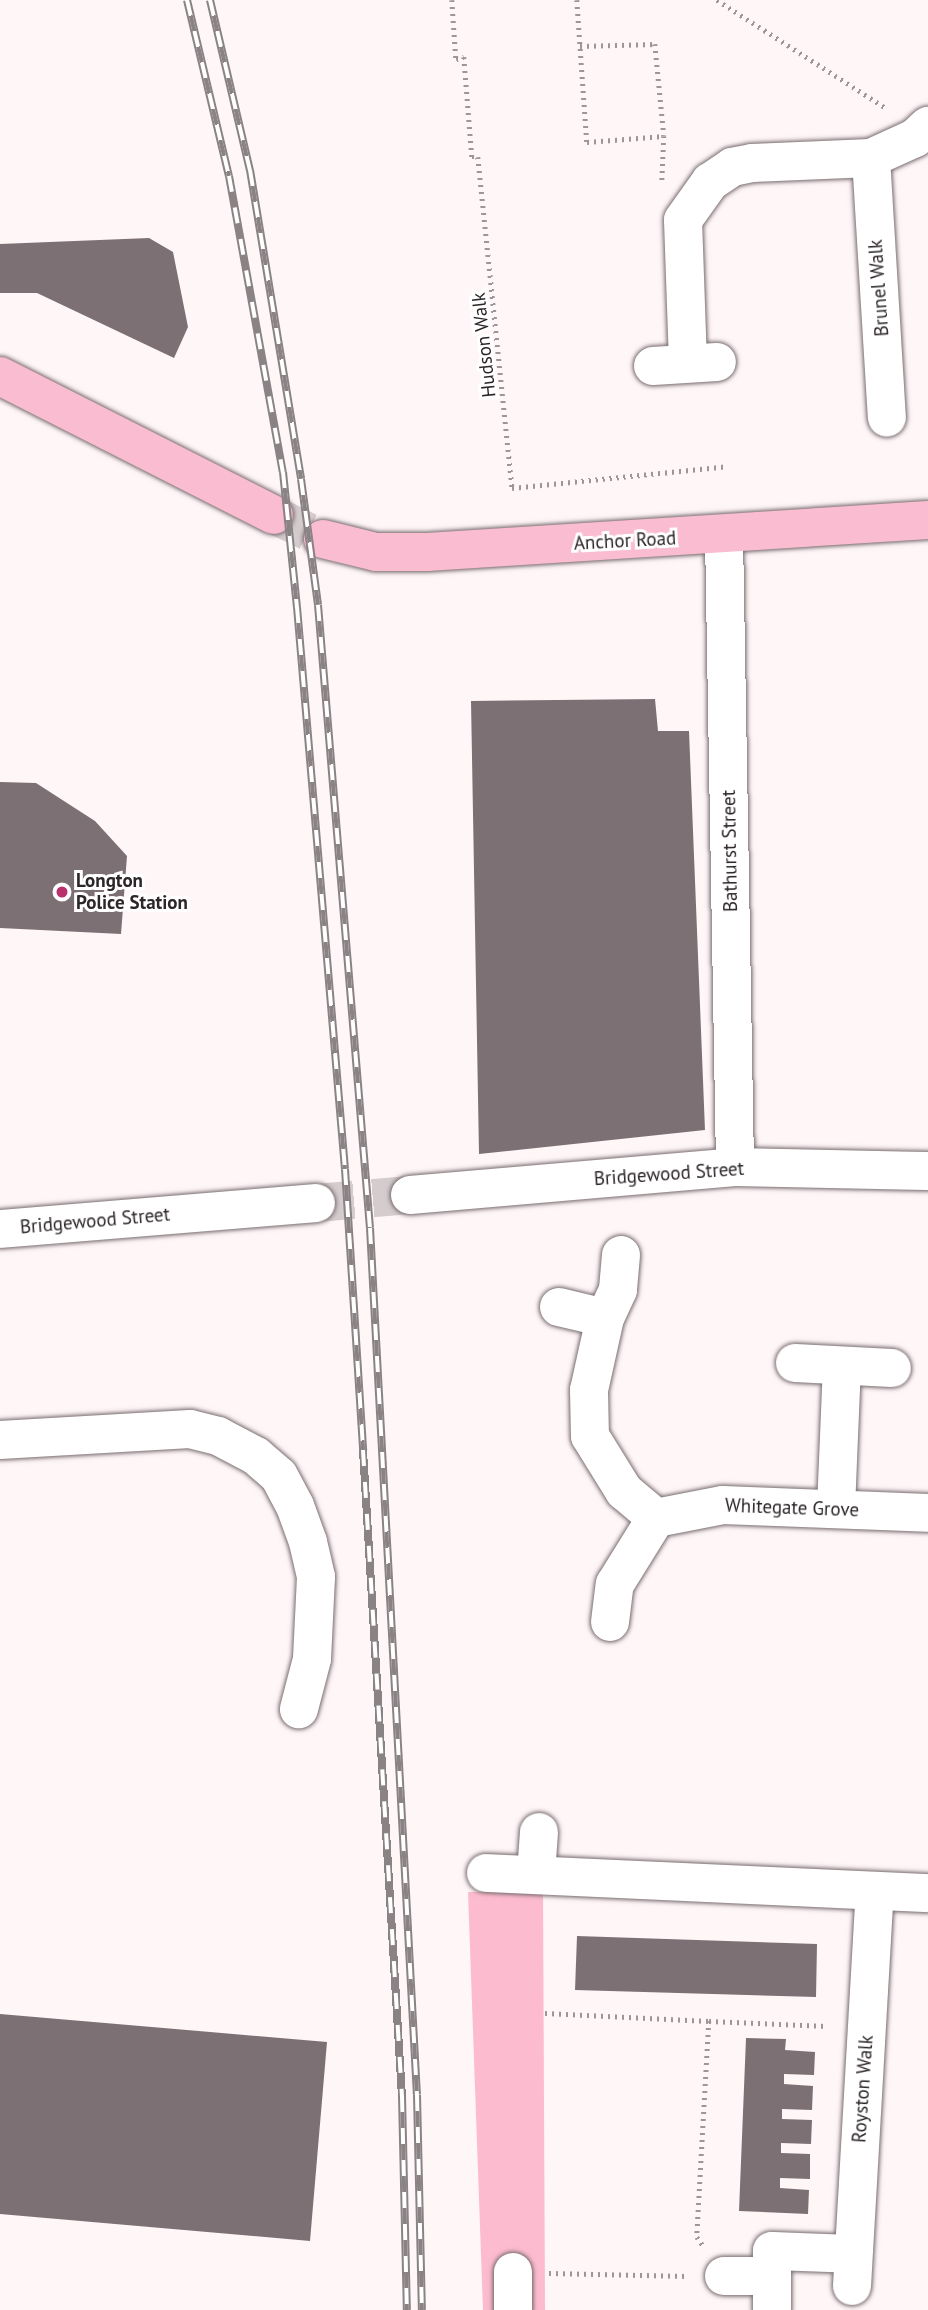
<!DOCTYPE html>
<style>
body{margin:0}
#map{position:relative;width:928px;height:2310px;overflow:hidden;background:#fff6f8;font-family:"PT Sans",sans-serif}
div>[style]{position:absolute}
[style*='--x']{left:calc(var(--x)*1px);top:calc(var(--y)*1px);width:calc(var(--w)*1px);rotate:calc(var(--a)*1deg)}
.green>*{inset:0;background:#fdbbcf}
.building>*{inset:0;background:#7d7074}
.minor-tunnel>*{height:38px;margin-top:-19px;transform-origin:0;background:repeating-linear-gradient(90deg,#d5ccce 0 38px,transparent 0 57px)}
.major-tunnel>*{height:38px;margin-top:-19px;transform-origin:0;background:repeating-linear-gradient(90deg,#d5ccce 0 38px,transparent 0 57px)}
.path>*{height:4.5px;margin-top:-2.25px;transform-origin:0;background:repeating-linear-gradient(90deg,#9d9698 0 2px,transparent 0 7px)}
.roads{filter:drop-shadow(0 0 2px #796d70) drop-shadow(0 0 2px #796d70)}
.minor>*{height:38px;margin:-19px;padding:0 19px;transform-origin:19px;border-radius:19px;background:#fff}
.major>*{height:38px;margin:-19px;padding:0 19px;transform-origin:19px;border-radius:19px;background:#fabcd1}
.rail>*{height:8px;margin-top:-4px;transform-origin:0;background:repeating-linear-gradient(90deg,#fff 0 16px,#8a8385 0 32px);box-sizing:border-box;border-block:2px solid #8a8385}
.dots>*{width:19px;height:19px;translate:-50% -50%;box-sizing:border-box;border:4px solid #fff;border-radius:50%}
span{translate:-50% -50%;white-space:nowrap;text-align:center;line-height:1.15;-webkit-text-stroke:6px #fff;paint-order:stroke}
.street-label{font-size:19px;color:#2c2628}
.poi-label{font-size:19px;color:#2c2628;font-weight:700}
.left{translate:0 -50%;text-align:left}
</style>
<div id="map">
<div class="green">
<i style="clip-path:polygon(468px 1892px,543px 1892px,545px 2310px,483px 2310px)"></i>
</div>
<div class="building">
<i style="clip-path:polygon(149px 238px,173px 252px,188px 327px,174px 358px,37px 293px,0 293px,0 244px)"></i>
<i style="clip-path:polygon(655px 699px,658px 731px,689px 731px,705px 1130px,479px 1154px,471px 701px)"></i>
<i style="clip-path:polygon(0 782px,36px 783px,95px 821px,127px 856px,121px 934px,0 928px)"></i>
<i style="clip-path:polygon(577px 1936px,817px 1944px,816px 1997px,575px 1990px)"></i>
<i style="clip-path:polygon(0 2014px,327px 2042px,310px 2241px,0 2214px)"></i>
<i style="clip-path:polygon(746px 2038px,786px 2039px,785px 2050px,815px 2052px,814px 2075px,784px 2074px,784px 2084px,813px 2086px,812px 2110px,782px 2109px,782px 2119px,812px 2120px,811px 2144px,781px 2143px,781px 2153px,810px 2154px,810px 2179px,780px 2178px,780px 2188px,809px 2190px,808px 2214px,739px 2211px)"></i>
</div>
<div class="minor-tunnel">
<i style="--x:316;--y:1203;--w:94;--a:-4.9"></i>
</div>
<div class="major-tunnel">
<i style="--x:274;--y:515;--w:55;--a:26.1"></i>
</div>
<div class="path">
<i style="--x:452;--y:0;--w:59;--a:86.1"></i>
<i style="--x:456;--y:59;--w:8;--a:-14"></i>
<i style="--x:464;--y:57;--w:100;--a:85.4"></i>
<i style="--x:472;--y:157;--w:6;--a:0"></i>
<i style="--x:478;--y:157;--w:333;--a:84.1"></i>
<i style="--x:512;--y:488;--w:216;--a:-5.8"></i>
<i style="--x:577;--y:0;--w:142;--a:86"></i>
<i style="--x:587;--y:142;--w:77;--a:-4.5"></i>
<i style="--x:717;--y:0;--w:201;--a:32.6"></i>
<i style="--x:580;--y:46;--w:75;--a:-1.5"></i>
<i style="--x:655;--y:44;--w:92;--a:84.4"></i>
<i style="--x:664;--y:136;--w:46;--a:92.5"></i>
<i style="--x:545;--y:2013;--w:164;--a:2.8"></i>
<i style="--x:709;--y:2021;--w:216;--a:93.2"></i>
<i style="--x:697;--y:2237;--w:12;--a:55"></i>
<i style="--x:709;--y:2021;--w:118;--a:2.4"></i>
<i style="--x:549;--y:2273;--w:139;--a:1.2"></i>
</div>
<div class="roads">
<div class="minor">
<i style="--x:871;--y:158;--w:260;--a:86.5"></i>
<i style="--x:688;--y:363;--w:143;--a:-92"></i>
<i style="--x:683;--y:220;--w:47;--a:-54.6"></i>
<i style="--x:710;--y:182;--w:27;--a:-34"></i>
<i style="--x:732;--y:167;--w:20;--a:-11"></i>
<i style="--x:752;--y:163;--w:119;--a:-2.4"></i>
<i style="--x:871;--y:158;--w:48;--a:-24.4"></i>
<i style="--x:915;--y:138;--w:18;--a:-43"></i>
<i style="--x:653;--y:366;--w:64;--a:-3.6"></i>
<i style="--x:724;--y:535;--w:632;--a:89"></i>
<i style="--x:410;--y:1195;--w:326;--a:-4.9"></i>
<i style="--x:735;--y:1167;--w:193;--a:1.2"></i>
<i style="--x:0;--y:1229;--w:317;--a:-4.7"></i>
<i style="--x:621;--y:1255;--w:35;--a:95"></i>
<i style="--x:618;--y:1290;--w:31;--a:115"></i>
<i style="--x:605;--y:1318;--w:74;--a:102.5"></i>
<i style="--x:589;--y:1390;--w:46;--a:88.8"></i>
<i style="--x:590;--y:1436;--w:65;--a:58.3"></i>
<i style="--x:624;--y:1491;--w:42;--a:40.2"></i>
<i style="--x:559;--y:1307;--w:47;--a:13.4"></i>
<i style="--x:795;--y:1363;--w:97;--a:3"></i>
<i style="--x:0;--y:1440;--w:190;--a:-3.3"></i>
<i style="--x:190;--y:1429;--w:29;--a:14"></i>
<i style="--x:218;--y:1436;--w:43;--a:27.8"></i>
<i style="--x:256;--y:1456;--w:30;--a:41"></i>
<i style="--x:279;--y:1476;--w:34;--a:62"></i>
<i style="--x:295;--y:1506;--w:38;--a:70"></i>
<i style="--x:308;--y:1542;--w:36;--a:77"></i>
<i style="--x:316;--y:1577;--w:82;--a:92.8"></i>
<i style="--x:312;--y:1659;--w:52;--a:104.6"></i>
<i style="--x:836;--y:1508;--w:142;--a:-87.6"></i>
<i style="--x:656;--y:1518;--w:68;--a:-11"></i>
<i style="--x:723;--y:1505;--w:205;--a:2.2"></i>
<i style="--x:610;--y:1622;--w:38;--a:-83"></i>
<i style="--x:615;--y:1584;--w:78;--a:-58.2"></i>
<i style="--x:486;--y:1873;--w:442;--a:2.6"></i>
<i style="--x:536;--y:1874;--w:42;--a:-85.9"></i>
<i style="--x:724;--y:2276;--w:48;--a:0"></i>
<i style="--x:852;--y:2286;--w:395;--a:-86.7"></i>
<i style="--x:513;--y:2310;--w:38;--a:-90"></i>
<i style="--x:772;--y:2310;--w:59;--a:-90"></i>
<i style="--x:772;--y:2251;--w:80;--a:2.1"></i>
</div>
<div class="major">
<i style="--x:0;--y:376;--w:307;--a:26.9"></i>
<i style="--x:323;--y:539;--w:55;--a:13.8"></i>
<i style="--x:376;--y:552;--w:51;--a:0"></i>
<i style="--x:427;--y:552;--w:502;--a:-3.65"></i>
</div>
</div>
<div class="rail">
<i style="--x:187;--y:0;--w:181;--a:76.6"></i>
<i style="--x:229;--y:176;--w:301;--a:79.7"></i>
<i style="--x:283;--y:472;--w:136;--a:84.1"></i>
<i style="--x:297;--y:607;--w:564;--a:85.12"></i>
<i style="--x:345;--y:1169;--w:282;--a:86.3"></i>
<i style="--x:363;--y:1450;--w:647;--a:86.55"></i>
<i style="--x:402;--y:2096;--w:214;--a:88.7"></i>
<i style="--x:210;--y:0;--w:175;--a:76.8"></i>
<i style="--x:250;--y:170;--w:313;--a:80.6"></i>
<i style="--x:301;--y:479;--w:127;--a:82.3"></i>
<i style="--x:318;--y:605;--w:625;--a:85.23"></i>
<i style="--x:370;--y:1228;--w:868;--a:86.9"></i>
<i style="--x:417;--y:2095;--w:215;--a:88.7"></i>
</div>
<div class="dots">
<i style="left:62px;top:892px;background:#ba306d"></i>
</div>
<div class="street-label">
<span style="left:879px;top:288px;rotate:-94deg">Brunel Walk</span>
<span style="left:484px;top:345px;rotate:-96deg">Hudson Walk</span>
<span style="left:625px;top:541px;rotate:-3deg">Anchor Road</span>
<span style="left:730px;top:851px;rotate:-91deg">Bathurst Street</span>
<span style="left:669px;top:1174px;rotate:-4deg">Bridgewood Street</span>
<span style="left:95px;top:1221px;rotate:-5deg">Bridgewood Street</span>
<span style="left:792px;top:1508px;rotate:2deg">Whitegate Grove</span>
<span style="left:863px;top:2089px;rotate:-86deg">Royston Walk</span>
</div>
<div class="poi-label">
<span class="left" style="left:76px;top:892px">Longton<br>Police Station</span>
</div>
</div>
